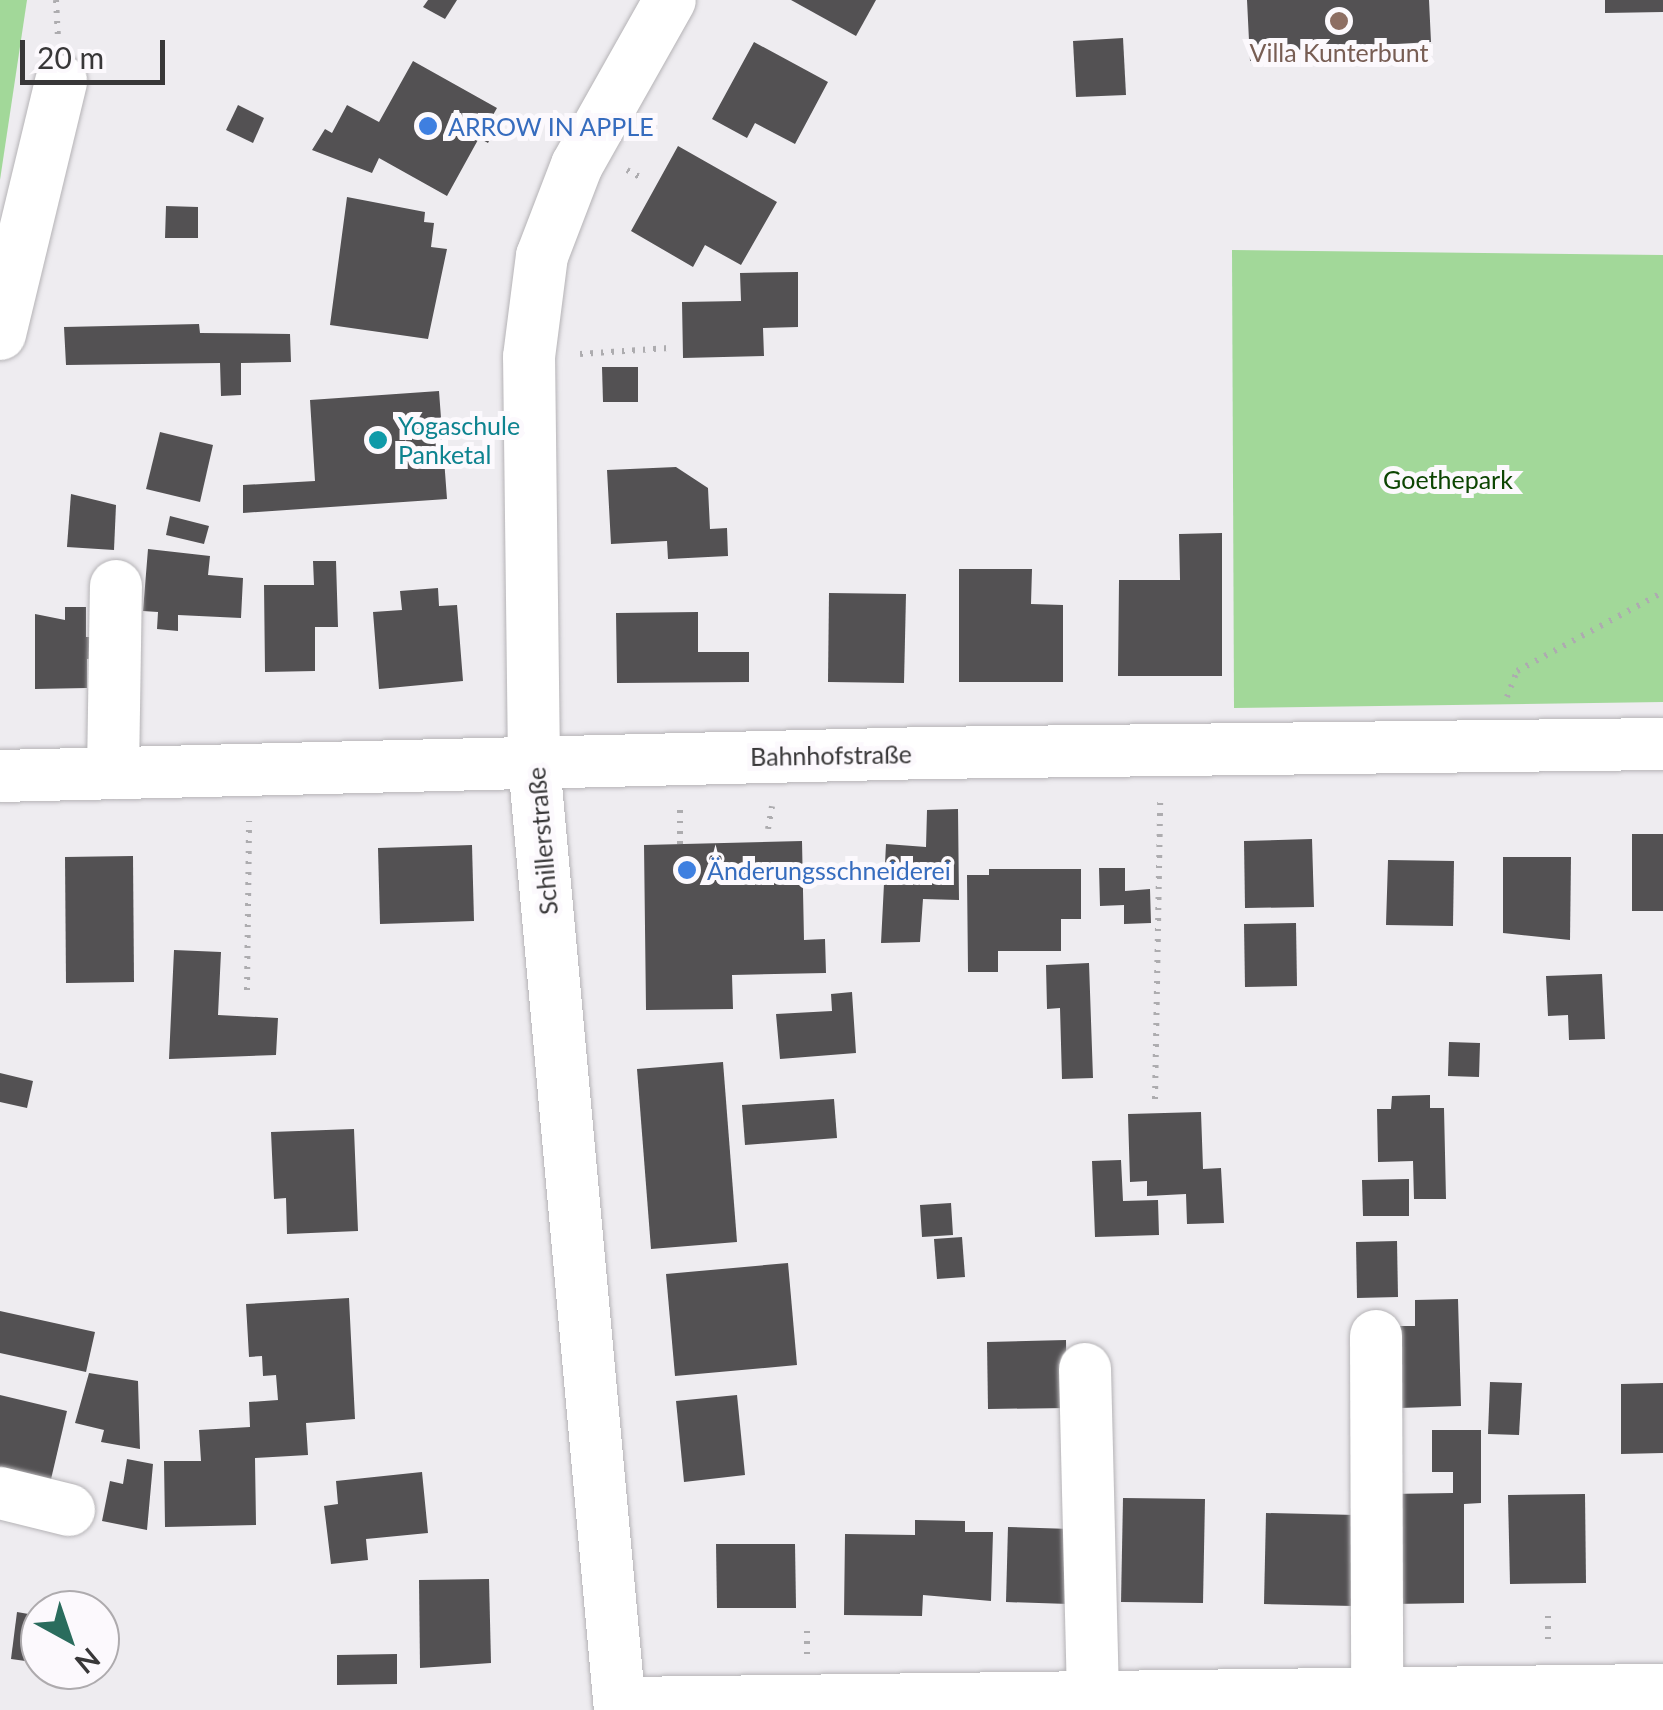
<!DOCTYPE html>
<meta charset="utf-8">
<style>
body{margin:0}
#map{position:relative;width:1663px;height:1710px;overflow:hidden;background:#eeecf0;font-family:Lato,sans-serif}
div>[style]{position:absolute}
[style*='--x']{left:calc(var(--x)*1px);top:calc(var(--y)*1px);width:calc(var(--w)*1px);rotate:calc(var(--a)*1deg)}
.green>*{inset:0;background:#a2d899}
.building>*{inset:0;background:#535153}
.path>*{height:6px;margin-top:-3px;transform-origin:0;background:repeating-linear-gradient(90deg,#adacaf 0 2.5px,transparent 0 10.5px)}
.roads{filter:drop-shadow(0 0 2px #b5b3b6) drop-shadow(0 0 2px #b5b3b6)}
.minor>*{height:52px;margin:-26px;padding:0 26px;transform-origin:26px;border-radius:26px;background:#fff}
.dots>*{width:28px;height:28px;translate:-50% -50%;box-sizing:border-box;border:5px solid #fcf9fd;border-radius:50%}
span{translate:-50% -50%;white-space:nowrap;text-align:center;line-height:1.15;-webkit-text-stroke:10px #fcf9fd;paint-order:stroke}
.education-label{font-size:25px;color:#785e54}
.shop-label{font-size:25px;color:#366cbe}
.left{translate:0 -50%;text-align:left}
.culture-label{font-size:25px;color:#0d838f}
.park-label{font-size:25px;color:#0c4502}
.street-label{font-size:25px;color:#383738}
.north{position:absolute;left:20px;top:1590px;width:100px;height:100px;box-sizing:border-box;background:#fcf9fd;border:2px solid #aeabae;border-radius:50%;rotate:140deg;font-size:28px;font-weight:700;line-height:40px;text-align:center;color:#383738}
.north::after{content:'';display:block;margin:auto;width:35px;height:45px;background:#2a6c5d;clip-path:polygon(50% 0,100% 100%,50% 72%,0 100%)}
.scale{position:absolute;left:20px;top:40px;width:145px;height:45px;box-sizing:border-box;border:5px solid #383738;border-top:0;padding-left:12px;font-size:30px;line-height:35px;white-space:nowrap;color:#383738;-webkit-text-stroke:8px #fcf9fd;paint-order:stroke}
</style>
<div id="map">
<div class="green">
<i style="clip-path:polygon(0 0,27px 0,0 180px)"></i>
<i style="clip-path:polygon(1232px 250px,1663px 255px,1663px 702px,1234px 708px)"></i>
</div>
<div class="building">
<i style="clip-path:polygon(428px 0,457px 0,445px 19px,423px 7px)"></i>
<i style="clip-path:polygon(791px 0,876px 0,856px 36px)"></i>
<i style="clip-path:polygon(1247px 0,1429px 0,1431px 42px,1294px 50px,1294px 59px,1250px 61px)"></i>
<i style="clip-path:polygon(1605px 0,1663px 0,1663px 12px,1605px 13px)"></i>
<i style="clip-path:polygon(1123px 38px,1126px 95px,1076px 97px,1073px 41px)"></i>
<i style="clip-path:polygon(754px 42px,828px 82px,795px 144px,755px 123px,747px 138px,712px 119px)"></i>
<i style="clip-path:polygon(413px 61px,497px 108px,493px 115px,500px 119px,488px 143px,479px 138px,447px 196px,379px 158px,372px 173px,312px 150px,325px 129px,332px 133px,347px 105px,379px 122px)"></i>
<i style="clip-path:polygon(238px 105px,264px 118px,253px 143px,226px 130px)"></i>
<i style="clip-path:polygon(678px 146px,777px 202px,741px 265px,705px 245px,693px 267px,631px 231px)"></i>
<i style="clip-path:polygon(347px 197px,425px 212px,424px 222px,434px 223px,431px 247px,447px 249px,428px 339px,330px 325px)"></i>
<i style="clip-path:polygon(166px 206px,198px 207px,198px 238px,165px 238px)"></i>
<i style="clip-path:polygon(798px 272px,798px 327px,763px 328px,764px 356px,683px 358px,682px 302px,741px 301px,740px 273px)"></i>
<i style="clip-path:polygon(199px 324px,200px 333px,290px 334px,291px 362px,241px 363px,241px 395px,221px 396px,220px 363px,66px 365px,64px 327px)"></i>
<i style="clip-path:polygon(602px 367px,638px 367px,638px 402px,603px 402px)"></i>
<i style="clip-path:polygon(439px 391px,447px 499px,243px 513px,243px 485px,315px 481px,310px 400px)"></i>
<i style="clip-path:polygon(160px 432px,213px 445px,200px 502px,146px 489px)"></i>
<i style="clip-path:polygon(676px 467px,708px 488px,710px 529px,727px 528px,728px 556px,668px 559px,667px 541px,611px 544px,607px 470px)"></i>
<i style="clip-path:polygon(71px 494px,116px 505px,114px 550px,67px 547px)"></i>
<i style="clip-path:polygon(170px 516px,209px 526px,204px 544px,166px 535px)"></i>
<i style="clip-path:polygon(1222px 533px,1222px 676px,1118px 676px,1119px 580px,1180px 580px,1179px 534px)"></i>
<i style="clip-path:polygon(148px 549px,210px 556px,208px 575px,243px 578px,241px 618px,178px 615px,178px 631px,157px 629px,158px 612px,143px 611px)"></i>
<i style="clip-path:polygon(313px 561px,336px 561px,338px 627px,315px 627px,315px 671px,265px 672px,264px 585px,314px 585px)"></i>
<i style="clip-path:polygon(959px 569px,1032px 569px,1031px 604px,1063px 605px,1063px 682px,959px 682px)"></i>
<i style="clip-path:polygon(438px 588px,439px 606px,457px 605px,463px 681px,379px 689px,373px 612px,402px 610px,400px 591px)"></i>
<i style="clip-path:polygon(829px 593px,906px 594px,904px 683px,828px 682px)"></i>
<i style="clip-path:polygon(65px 607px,86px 607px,86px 637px,101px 637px,101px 658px,87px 659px,87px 688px,35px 689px,35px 614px,65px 620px)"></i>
<i style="clip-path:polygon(698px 612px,698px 652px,749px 652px,749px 682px,617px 683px,616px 613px)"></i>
<i style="clip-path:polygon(958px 809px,959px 900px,923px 899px,920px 942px,881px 943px,886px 844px,926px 847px,927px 810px)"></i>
<i style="clip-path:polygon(1632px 834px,1663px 834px,1663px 911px,1632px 911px)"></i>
<i style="clip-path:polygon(1312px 839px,1314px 907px,1245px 908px,1244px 841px)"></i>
<i style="clip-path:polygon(802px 841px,804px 940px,825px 939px,826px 973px,732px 975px,733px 1009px,646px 1010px,644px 845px)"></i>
<i style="clip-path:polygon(472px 845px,474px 921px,380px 924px,378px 848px)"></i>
<i style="clip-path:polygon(133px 856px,134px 982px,66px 983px,65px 857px)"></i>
<i style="clip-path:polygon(1503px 857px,1571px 857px,1570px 940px,1503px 933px)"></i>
<i style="clip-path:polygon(1388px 860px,1454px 861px,1453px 926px,1386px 925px)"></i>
<i style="clip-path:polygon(1099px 868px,1125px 868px,1125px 891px,1150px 889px,1151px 923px,1124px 924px,1124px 905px,1100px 906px)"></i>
<i style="clip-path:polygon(989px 869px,1081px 869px,1081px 919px,1061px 919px,1061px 951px,998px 951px,998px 972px,968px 972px,967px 875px,989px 875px)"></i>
<i style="clip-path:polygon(1296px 923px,1297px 986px,1245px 987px,1244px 924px)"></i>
<i style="clip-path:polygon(174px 950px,221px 952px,218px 1015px,278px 1018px,276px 1055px,169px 1059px)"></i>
<i style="clip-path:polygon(1089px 963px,1093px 1078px,1062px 1079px,1060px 1008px,1047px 1009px,1046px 965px)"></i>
<i style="clip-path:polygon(1602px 974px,1605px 1039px,1569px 1040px,1568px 1015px,1548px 1016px,1546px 976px)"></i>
<i style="clip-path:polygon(852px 992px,856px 1053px,780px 1059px,776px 1014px,832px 1011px,831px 994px)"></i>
<i style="clip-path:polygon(1449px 1042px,1480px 1043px,1479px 1077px,1448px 1076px)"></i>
<i style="clip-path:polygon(723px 1062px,737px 1242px,651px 1249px,637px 1069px)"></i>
<i style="clip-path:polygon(0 1073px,33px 1081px,27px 1108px,0 1102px)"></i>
<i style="clip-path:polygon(1430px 1095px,1430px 1108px,1444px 1108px,1446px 1199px,1414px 1199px,1413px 1161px,1378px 1162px,1377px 1109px,1391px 1109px,1392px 1096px)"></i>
<i style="clip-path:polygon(834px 1099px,837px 1138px,745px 1145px,742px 1105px)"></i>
<i style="clip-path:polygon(1201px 1112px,1203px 1169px,1221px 1168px,1224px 1223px,1187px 1224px,1186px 1194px,1147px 1196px,1147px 1181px,1130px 1182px,1128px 1114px)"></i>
<i style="clip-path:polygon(354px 1129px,358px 1231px,287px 1234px,286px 1198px,274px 1199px,271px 1132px)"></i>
<i style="clip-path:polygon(1121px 1160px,1123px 1201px,1158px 1200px,1159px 1235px,1095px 1237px,1092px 1161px)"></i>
<i style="clip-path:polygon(1409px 1179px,1409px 1216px,1363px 1216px,1362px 1180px)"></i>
<i style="clip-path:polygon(951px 1203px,953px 1235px,922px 1237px,920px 1205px)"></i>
<i style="clip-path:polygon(962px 1237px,965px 1277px,937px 1279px,934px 1239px)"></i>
<i style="clip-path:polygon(1397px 1241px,1398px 1297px,1357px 1298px,1356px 1242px)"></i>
<i style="clip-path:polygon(788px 1263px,797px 1365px,675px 1376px,666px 1274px)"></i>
<i style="clip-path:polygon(349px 1298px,355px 1419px,306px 1423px,308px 1455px,255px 1458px,256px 1525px,165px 1527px,164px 1461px,201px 1461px,199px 1430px,250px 1427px,249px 1402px,278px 1400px,276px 1375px,263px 1376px,262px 1356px,249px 1357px,246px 1304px)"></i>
<i style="clip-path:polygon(1458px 1299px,1461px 1406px,1400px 1408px,1399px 1326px,1415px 1326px,1415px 1300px)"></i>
<i style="clip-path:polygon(0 1311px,95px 1332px,86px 1372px,0 1353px)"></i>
<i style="clip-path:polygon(1066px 1340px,1067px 1408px,988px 1409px,987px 1342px)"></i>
<i style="clip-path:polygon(89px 1373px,138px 1381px,140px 1449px,101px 1442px,104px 1430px,75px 1423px)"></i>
<i style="clip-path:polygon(1490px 1382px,1522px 1383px,1519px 1435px,1488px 1434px)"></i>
<i style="clip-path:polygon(1663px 1383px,1663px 1453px,1621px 1454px,1621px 1384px)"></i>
<i style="clip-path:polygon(0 1395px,67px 1411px,48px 1492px,0 1480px)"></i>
<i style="clip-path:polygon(737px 1395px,745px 1475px,684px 1482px,676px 1401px)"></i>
<i style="clip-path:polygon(1432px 1430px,1481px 1430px,1481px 1503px,1464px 1504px,1464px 1603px,1391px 1604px,1390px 1494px,1453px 1493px,1453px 1472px,1432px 1472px)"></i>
<i style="clip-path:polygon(127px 1459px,153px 1464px,147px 1530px,102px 1521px,110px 1481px,123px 1484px)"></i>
<i style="clip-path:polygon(422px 1472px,428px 1533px,366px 1539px,368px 1560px,331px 1564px,324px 1506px,338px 1504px,336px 1481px)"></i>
<i style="clip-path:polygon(1585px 1494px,1586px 1583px,1510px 1584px,1508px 1495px)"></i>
<i style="clip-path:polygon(1123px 1498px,1205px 1499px,1203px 1603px,1121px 1602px)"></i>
<i style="clip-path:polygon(1266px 1513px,1356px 1515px,1354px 1606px,1264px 1604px)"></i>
<i style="clip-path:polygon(915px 1520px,965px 1521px,965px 1532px,993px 1532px,991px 1601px,923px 1595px,922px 1616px,844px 1615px,845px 1534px,915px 1535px)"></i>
<i style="clip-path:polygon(1008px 1527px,1071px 1529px,1069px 1604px,1006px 1602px)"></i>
<i style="clip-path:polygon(716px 1544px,795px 1544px,796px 1608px,717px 1608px)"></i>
<i style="clip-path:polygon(489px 1579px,491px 1663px,420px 1668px,419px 1580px)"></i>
<i style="clip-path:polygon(17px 1612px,40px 1616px,40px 1663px,11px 1659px)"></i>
<i style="clip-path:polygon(397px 1654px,397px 1684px,337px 1685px,337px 1655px)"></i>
</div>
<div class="path">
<i style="--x:56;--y:0;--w:35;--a:87"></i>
<i style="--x:627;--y:170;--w:18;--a:29"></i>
<i style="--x:580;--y:354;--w:89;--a:-3.9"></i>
<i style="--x:1507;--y:697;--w:28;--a:-69"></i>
<i style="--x:1517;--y:671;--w:166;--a:-28.4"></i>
<i style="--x:680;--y:810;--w:34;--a:90"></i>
<i style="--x:768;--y:829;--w:23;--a:-80"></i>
<i style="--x:247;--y:990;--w:169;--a:-89.3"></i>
<i style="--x:1155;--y:1099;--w:299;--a:-89"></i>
<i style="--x:1548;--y:1616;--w:29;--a:90"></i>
<i style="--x:807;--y:1654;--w:28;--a:-90"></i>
</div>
<div class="roads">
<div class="minor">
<i style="--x:0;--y:334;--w:260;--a:-76.4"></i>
<i style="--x:113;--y:773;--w:187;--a:-89.1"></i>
<i style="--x:0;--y:776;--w:926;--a:-1.42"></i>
<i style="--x:926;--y:753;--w:737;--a:-0.7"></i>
<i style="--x:1376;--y:1336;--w:357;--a:89.8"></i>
<i style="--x:1085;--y:1369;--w:328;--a:88.6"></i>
<i style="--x:0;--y:1493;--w:71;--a:13.8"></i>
<i style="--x:622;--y:1703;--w:1041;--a:-0.72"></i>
<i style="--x:620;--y:1710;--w:951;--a:-95.19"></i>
<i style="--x:534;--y:763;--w:406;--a:-90.7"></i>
<i style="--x:529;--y:357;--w:102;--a:-82.7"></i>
<i style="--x:542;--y:256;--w:97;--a:-69"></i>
<i style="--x:577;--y:165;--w:189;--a:-60.6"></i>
</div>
</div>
<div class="dots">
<i style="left:1339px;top:21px;background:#8d6e63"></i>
<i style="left:428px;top:126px;background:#3f7fe0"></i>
<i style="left:378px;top:440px;background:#0f9aa8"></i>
<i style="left:687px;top:870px;background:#3f7fe0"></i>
</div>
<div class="education-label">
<span style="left:1339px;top:52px">Villa Kunterbunt</span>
</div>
<div class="shop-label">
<span class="left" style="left:448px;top:126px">ARROW IN APPLE</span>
<span class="left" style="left:707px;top:870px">Änderungsschneiderei</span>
</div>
<div class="culture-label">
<span class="left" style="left:398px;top:440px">Yogaschule<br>Panketal</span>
</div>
<div class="park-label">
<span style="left:1448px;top:479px">Goethepark</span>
</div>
<div class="street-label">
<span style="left:831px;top:755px;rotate:-1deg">Bahnhofstraße</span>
<span style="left:542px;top:841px;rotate:-95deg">Schillerstraße</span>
</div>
<div class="north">N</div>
<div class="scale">20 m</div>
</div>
